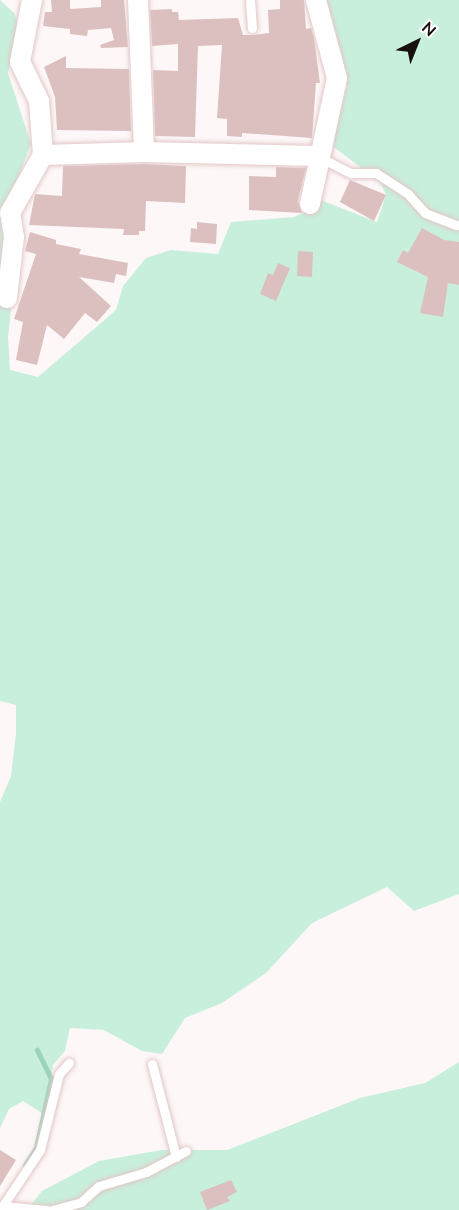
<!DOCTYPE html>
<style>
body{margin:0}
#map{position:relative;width:459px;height:1210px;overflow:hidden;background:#fdf7f7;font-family:Mulish,sans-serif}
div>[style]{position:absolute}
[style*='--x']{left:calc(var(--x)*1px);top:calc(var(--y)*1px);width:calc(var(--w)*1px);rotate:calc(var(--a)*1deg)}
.green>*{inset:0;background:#c8efdc}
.stream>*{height:4.5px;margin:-2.25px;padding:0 2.25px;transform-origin:2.25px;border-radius:2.25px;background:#9ad4ba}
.building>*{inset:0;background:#dcc0c0}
.roads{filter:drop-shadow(0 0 2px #e2c6c6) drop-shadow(0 0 2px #e2c6c6)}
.lane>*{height:9px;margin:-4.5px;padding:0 4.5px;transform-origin:4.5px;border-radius:4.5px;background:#fff}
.street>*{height:20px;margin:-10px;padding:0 10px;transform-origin:10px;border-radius:10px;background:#fff}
span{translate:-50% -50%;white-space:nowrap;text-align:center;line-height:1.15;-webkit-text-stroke:6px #fff;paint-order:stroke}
.north{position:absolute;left:387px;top:12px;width:60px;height:60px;-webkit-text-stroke:4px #fff;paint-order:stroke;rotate:43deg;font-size:16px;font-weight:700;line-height:24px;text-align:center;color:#180f0f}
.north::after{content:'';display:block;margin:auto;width:21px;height:27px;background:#180f0f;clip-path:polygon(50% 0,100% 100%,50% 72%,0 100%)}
</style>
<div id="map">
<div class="green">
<i style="clip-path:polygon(0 0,14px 13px,19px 27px,8px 73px,31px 144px,15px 185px,16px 266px,8px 337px,10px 370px,38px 377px,116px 310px,123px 286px,146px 258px,171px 250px,218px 254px,231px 222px,294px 217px,316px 207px,318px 199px,377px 222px,386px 195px,380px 182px,331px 145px,347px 86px,321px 0,459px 0,459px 894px,414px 911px,387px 887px,312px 923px,266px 973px,222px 1003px,185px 1018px,162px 1054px,142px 1051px,104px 1030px,70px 1028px,65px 1051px,53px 1065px,45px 1115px,23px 1101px,9px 1109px,0 1128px,0 802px,11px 776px,16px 733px,16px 705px,0 701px)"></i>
<i style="clip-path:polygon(459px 1062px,459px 1210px,27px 1210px,42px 1191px,99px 1161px,162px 1150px,227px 1150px,360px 1098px,425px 1083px)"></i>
</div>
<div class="stream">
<i style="--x:25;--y:1165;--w:20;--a:-57"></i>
<i style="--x:36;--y:1148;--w:71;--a:-77.7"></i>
<i style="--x:51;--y:1079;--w:32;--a:-116"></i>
</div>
<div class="building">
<i style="clip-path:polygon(51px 0,70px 0,70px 9px,101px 7px,101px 0,124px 0,128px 47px,101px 48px,100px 45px,114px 40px,111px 28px,88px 30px,87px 36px,70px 34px,70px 29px,43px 26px,45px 12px,52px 12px)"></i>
<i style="clip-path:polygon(280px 0,304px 0,306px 29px,311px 28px,314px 38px,320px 83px,316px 83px,312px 138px,242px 133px,242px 137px,227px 136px,227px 119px,217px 118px,222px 45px,198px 46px,195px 137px,155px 136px,153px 70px,178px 71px,178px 44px,152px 46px,150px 10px,172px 9px,172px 12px,178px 12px,179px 20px,238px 18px,243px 35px,253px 35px,269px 33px,268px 10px,280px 9px)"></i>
<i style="clip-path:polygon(66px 56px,66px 68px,129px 69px,131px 131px,57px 130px,55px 97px,44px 67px)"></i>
<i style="clip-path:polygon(144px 164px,186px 166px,185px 203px,146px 201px,145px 231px,139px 231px,139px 235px,123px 235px,124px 229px,29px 225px,35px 194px,62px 196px,63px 166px)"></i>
<i style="clip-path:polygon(276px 167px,306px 168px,298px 201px,302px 213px,249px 210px,249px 176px,276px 177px)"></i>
<i style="clip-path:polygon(350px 180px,386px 195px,374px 221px,340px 202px)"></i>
<i style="clip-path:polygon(197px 222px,217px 224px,216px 244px,190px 242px,191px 228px,197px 229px)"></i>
<i style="clip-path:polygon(422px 228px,444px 240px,459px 242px,459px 285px,448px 283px,443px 317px,420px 313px,428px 277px,397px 262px,403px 250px,408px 253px)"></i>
<i style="clip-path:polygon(30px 232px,56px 240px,56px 244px,81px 249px,79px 254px,128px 263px,126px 276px,116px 274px,114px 283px,79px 277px,111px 306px,97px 322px,85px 313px,64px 339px,47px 325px,37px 365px,16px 360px,23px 322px,14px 319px,36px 254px,25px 251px)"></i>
<i style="clip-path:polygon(298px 251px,313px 252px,312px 277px,297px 276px)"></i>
<i style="clip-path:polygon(278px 263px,290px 268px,276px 301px,260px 294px,268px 273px,273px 275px)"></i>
<i style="clip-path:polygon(0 1150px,16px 1160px,0 1186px)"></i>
<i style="clip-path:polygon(231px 1180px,237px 1192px,227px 1197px,230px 1201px,207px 1210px,200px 1192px)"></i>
</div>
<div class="roads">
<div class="lane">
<i style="--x:250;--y:0;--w:28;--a:86"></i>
<i style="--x:319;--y:157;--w:36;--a:27"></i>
<i style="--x:351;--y:173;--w:25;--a:0"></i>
<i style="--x:376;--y:173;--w:38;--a:33"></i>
<i style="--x:408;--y:194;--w:25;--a:48"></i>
<i style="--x:425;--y:213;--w:34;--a:21"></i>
<i style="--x:152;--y:1064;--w:96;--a:75.5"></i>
<i style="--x:3;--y:1206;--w:44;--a:5.2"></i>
<i style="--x:0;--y:1210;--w:72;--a:-56.3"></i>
<i style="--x:40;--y:1150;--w:78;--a:-76"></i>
<i style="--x:59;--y:1074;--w:15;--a:-48"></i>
<i style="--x:52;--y:1210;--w:30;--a:-15"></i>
<i style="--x:81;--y:1202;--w:24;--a:-42"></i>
<i style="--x:99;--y:1186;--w:49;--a:-16.6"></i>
<i style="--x:146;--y:1172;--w:45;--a:-27.7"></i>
</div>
<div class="street">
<i style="--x:32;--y:0;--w:63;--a:101"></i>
<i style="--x:20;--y:62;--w:43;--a:64"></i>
<i style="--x:39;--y:101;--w:54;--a:85.8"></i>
<i style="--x:43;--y:155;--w:101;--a:-1.7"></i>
<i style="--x:144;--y:152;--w:174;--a:1.3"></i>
<i style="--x:138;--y:0;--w:152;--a:87.7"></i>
<i style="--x:310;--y:204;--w:129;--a:-77.9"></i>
<i style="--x:337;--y:78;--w:81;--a:-105.1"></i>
<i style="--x:7;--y:298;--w:61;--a:-83.5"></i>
<i style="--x:14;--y:237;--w:24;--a:-99"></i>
<i style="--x:10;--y:213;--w:67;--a:-60.4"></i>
</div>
</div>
<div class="north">N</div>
</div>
